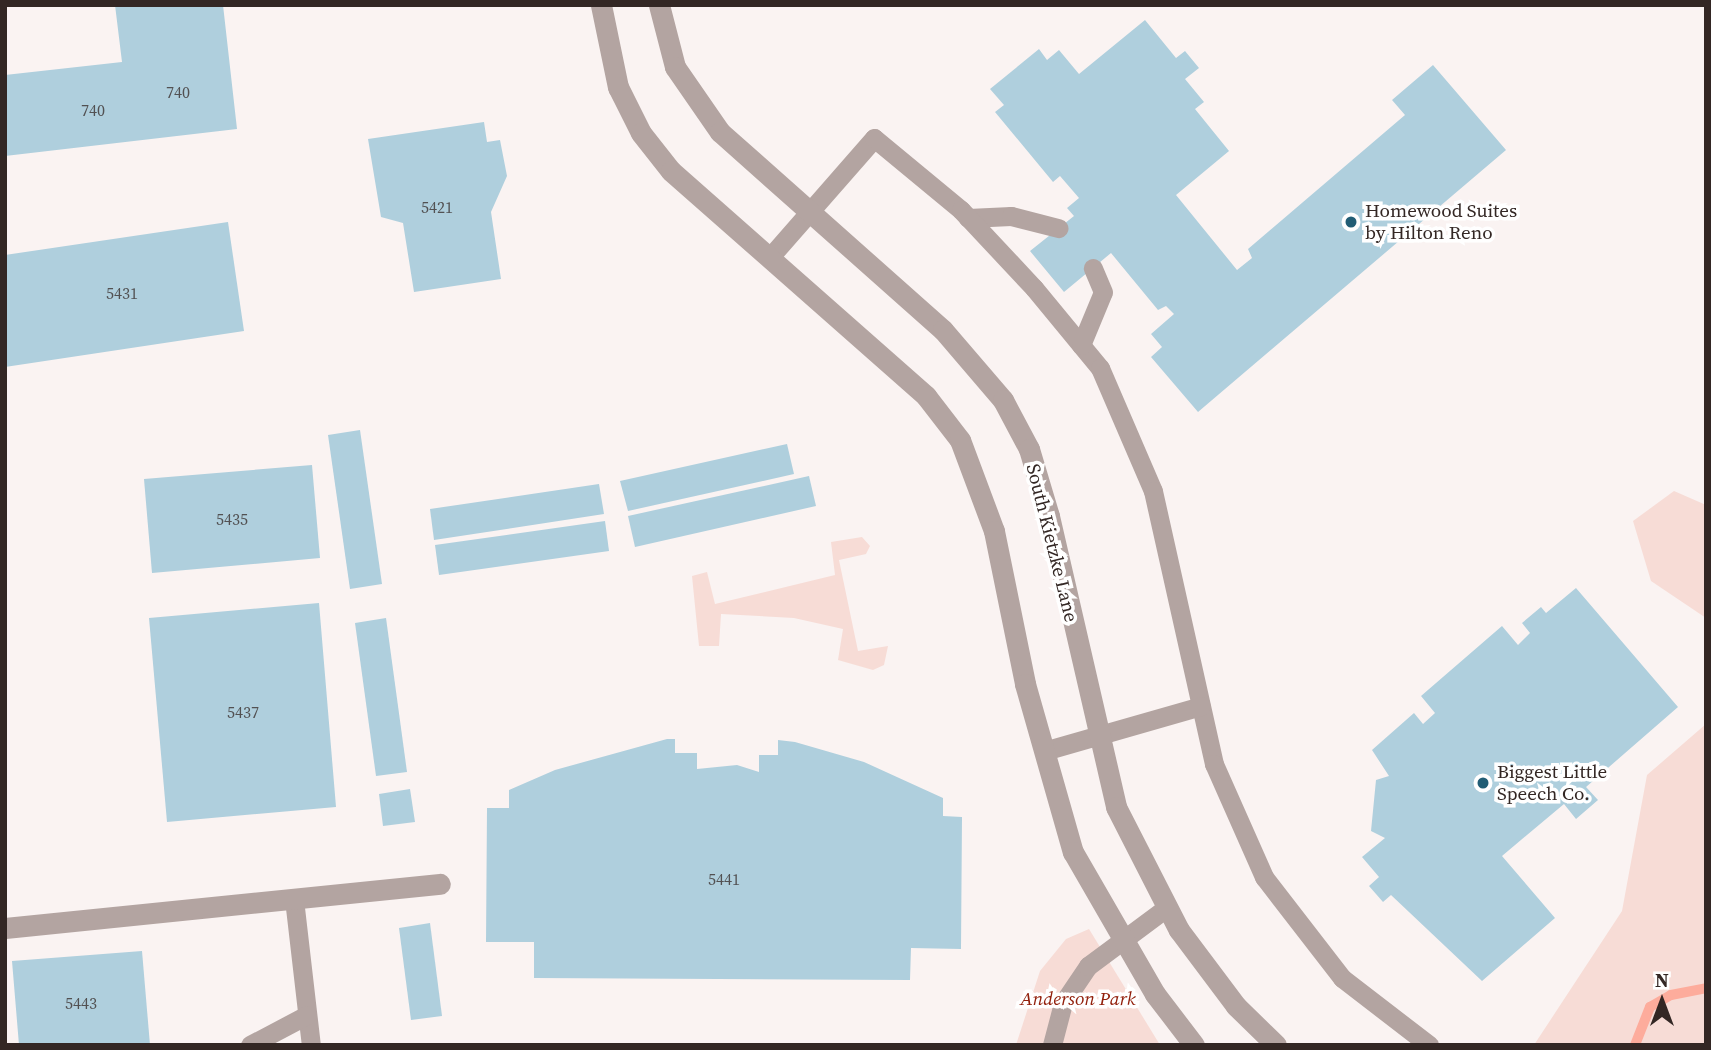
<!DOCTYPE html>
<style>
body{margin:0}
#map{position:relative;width:1711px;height:1050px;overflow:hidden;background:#faf3f2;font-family:"Source Serif 4",serif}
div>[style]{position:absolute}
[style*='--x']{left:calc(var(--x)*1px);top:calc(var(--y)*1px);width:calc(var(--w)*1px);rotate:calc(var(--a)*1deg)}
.green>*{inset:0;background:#f7dcd6}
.stream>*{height:10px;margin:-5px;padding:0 5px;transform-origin:5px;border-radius:5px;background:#fdac9c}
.building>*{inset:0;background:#afcfdd}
.lane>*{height:19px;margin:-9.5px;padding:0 9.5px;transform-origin:9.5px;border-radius:9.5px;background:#b3a4a1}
.street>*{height:21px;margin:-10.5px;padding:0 10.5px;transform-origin:10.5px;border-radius:10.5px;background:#b3a4a1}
.dots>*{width:19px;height:19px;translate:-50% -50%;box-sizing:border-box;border:4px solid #fff;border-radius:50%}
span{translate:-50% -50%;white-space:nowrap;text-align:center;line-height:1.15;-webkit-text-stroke:7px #fff;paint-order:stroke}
.number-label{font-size:16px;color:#525152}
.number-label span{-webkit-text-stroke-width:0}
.poi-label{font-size:19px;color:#332724}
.left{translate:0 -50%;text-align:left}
.street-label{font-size:19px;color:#332724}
.park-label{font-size:19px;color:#92200c;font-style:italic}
.frame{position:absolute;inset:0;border:7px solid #332724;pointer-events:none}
.north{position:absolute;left:1627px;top:966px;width:70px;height:70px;-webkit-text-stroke:5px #fff;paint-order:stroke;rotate:0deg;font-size:19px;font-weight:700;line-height:28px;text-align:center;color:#332724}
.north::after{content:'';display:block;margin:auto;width:24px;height:32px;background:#332724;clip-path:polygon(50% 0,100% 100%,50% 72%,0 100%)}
</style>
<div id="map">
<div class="green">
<i style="clip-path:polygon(1674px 491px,1706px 505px,1706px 618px,1651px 581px,1633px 521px)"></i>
<i style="clip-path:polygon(862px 537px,870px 546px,866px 554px,839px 560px,858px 651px,888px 646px,884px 665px,873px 670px,838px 660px,843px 629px,794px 618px,721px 614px,719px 646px,699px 646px,692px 576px,707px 572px,715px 604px,835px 575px,831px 542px)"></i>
<i style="clip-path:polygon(1706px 724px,1706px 1045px,1534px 1045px,1622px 911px,1647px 775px)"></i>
<i style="clip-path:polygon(1089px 929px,1160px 1045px,1016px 1045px,1040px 971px,1066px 939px)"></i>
</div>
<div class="stream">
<i style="--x:1635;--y:1045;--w:41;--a:-68.5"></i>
<i style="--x:1650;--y:1007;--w:24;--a:-30"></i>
<i style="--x:1671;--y:995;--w:36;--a:-11"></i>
</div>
<div class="building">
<i style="clip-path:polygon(115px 5px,223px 5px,237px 129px,5px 156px,5px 75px,122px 62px)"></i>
<i style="clip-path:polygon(1145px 20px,1176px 58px,1185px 51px,1199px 68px,1185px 79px,1204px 102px,1195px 109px,1229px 151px,1176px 195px,1237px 270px,1252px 258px,1248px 249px,1405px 115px,1392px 100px,1433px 65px,1506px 150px,1198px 412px,1151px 357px,1162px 347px,1151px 334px,1174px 314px,1166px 306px,1158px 310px,1111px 253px,1064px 292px,1030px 251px,1074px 216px,1067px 208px,1079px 198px,1060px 176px,1053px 182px,995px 112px,1004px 105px,990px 89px,1039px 49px,1047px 60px,1059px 50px,1079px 74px)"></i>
<i style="clip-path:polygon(484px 122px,487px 142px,500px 140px,507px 176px,491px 212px,501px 279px,414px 292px,403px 223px,381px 217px,368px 139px)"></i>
<i style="clip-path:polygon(228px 222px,244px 331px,5px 367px,5px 255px)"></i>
<i style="clip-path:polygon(360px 430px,382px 584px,350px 589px,328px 435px)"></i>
<i style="clip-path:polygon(787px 444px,794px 474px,628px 511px,620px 481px)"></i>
<i style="clip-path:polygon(312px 465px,320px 558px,152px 573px,144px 479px)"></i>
<i style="clip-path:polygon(809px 476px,816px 506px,635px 547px,628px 516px)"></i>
<i style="clip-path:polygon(599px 484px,604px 514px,434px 540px,430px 509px)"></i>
<i style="clip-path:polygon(605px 521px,609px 551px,439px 575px,435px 545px)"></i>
<i style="clip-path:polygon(1576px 588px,1678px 707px,1586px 787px,1598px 800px,1576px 819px,1564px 804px,1502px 856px,1555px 918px,1482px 981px,1391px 895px,1383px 902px,1369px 886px,1379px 877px,1362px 857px,1385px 838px,1371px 831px,1376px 780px,1389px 776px,1372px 750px,1414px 713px,1423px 724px,1435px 713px,1421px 696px,1502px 626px,1518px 645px,1530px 633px,1522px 623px,1541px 607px,1546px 613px)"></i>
<i style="clip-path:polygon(319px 603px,336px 807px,167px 822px,149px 618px)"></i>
<i style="clip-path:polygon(386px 618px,407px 772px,376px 776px,355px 623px)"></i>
<i style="clip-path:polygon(667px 739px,675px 739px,675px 753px,697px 753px,697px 769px,737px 765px,759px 772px,759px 755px,778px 755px,778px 740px,795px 742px,864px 762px,943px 798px,943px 816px,962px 817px,961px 949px,911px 948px,910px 980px,534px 978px,534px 942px,486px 942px,487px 808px,509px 808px,509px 790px,555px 770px)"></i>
<i style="clip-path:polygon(410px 789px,415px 822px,383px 826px,379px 794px)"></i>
<i style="clip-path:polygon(430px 923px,442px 1016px,411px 1020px,399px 928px)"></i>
<i style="clip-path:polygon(142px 951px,150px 1045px,19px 1045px,12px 961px)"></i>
</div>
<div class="lane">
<i style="--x:968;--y:218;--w:43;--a:-2.7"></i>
<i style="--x:1011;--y:216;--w:49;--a:14.3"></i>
<i style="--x:770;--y:257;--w:158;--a:-48.8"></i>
<i style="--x:874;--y:138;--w:113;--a:39.6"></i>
<i style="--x:961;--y:210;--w:107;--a:46.9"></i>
<i style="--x:1034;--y:288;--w:104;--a:50.5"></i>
<i style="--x:1100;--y:368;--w:134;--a:66.7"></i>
<i style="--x:1153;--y:491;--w:280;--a:77.4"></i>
<i style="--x:1214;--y:764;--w:124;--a:66.1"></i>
<i style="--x:1264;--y:877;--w:128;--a:52.3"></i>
<i style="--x:1342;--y:978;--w:110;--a:37.6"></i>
<i style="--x:1081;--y:345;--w:57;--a:-67.5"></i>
<i style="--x:1103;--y:292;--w:26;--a:-113"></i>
<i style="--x:1044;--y:751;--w:163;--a:-16"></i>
<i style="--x:294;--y:899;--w:147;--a:83.4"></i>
<i style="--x:250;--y:1045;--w:64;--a:-27.8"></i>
<i style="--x:1052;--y:1045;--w:43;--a:-75.3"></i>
<i style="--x:1063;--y:1003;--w:45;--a:-56"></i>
<i style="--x:1088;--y:966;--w:97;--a:-36.6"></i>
</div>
<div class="street">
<i style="--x:601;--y:5;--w:84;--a:78.3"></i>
<i style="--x:618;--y:87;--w:51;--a:63.4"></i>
<i style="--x:641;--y:133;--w:48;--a:51.7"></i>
<i style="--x:671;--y:171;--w:340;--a:41.4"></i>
<i style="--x:926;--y:396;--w:56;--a:52.3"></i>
<i style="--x:960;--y:440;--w:97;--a:69.5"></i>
<i style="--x:994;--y:531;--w:156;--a:78.5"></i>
<i style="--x:1025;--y:684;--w:175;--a:74.1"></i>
<i style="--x:1073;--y:852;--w:164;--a:60"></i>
<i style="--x:1155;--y:994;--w:64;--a:52.6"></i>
<i style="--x:659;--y:5;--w:64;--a:75.5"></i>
<i style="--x:675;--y:67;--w:79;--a:55.3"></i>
<i style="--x:720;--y:132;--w:298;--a:41.6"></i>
<i style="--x:943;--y:330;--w:92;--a:49.4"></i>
<i style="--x:1003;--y:400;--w:55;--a:62"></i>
<i style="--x:1029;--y:449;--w:70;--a:73.4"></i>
<i style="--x:1049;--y:516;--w:299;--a:77"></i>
<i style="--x:1116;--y:807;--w:138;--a:62.9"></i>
<i style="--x:1179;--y:930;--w:95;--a:53.1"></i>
<i style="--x:1236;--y:1006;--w:56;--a:44.3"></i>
<i style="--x:5;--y:928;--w:437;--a:-5.8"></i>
</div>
<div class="dots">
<i style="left:1351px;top:222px;background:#215d75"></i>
<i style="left:1483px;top:783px;background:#215d75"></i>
</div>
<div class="number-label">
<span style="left:178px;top:92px">740</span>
<span style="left:93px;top:110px">740</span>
<span style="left:437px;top:207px">5421</span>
<span style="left:122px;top:293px">5431</span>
<span style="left:232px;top:519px">5435</span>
<span style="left:243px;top:712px">5437</span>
<span style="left:724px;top:879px">5441</span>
<span style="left:81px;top:1003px">5443</span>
</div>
<div class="poi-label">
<span class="left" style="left:1365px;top:222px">Homewood Suites<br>by Hilton Reno</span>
<span class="left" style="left:1497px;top:783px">Biggest Little<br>Speech Co.</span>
</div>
<div class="street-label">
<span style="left:1052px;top:543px;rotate:76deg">South Kietzke Lane</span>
</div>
<div class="park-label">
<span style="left:1078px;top:999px">Anderson Park</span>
</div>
<div class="frame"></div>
<div class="north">N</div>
</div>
